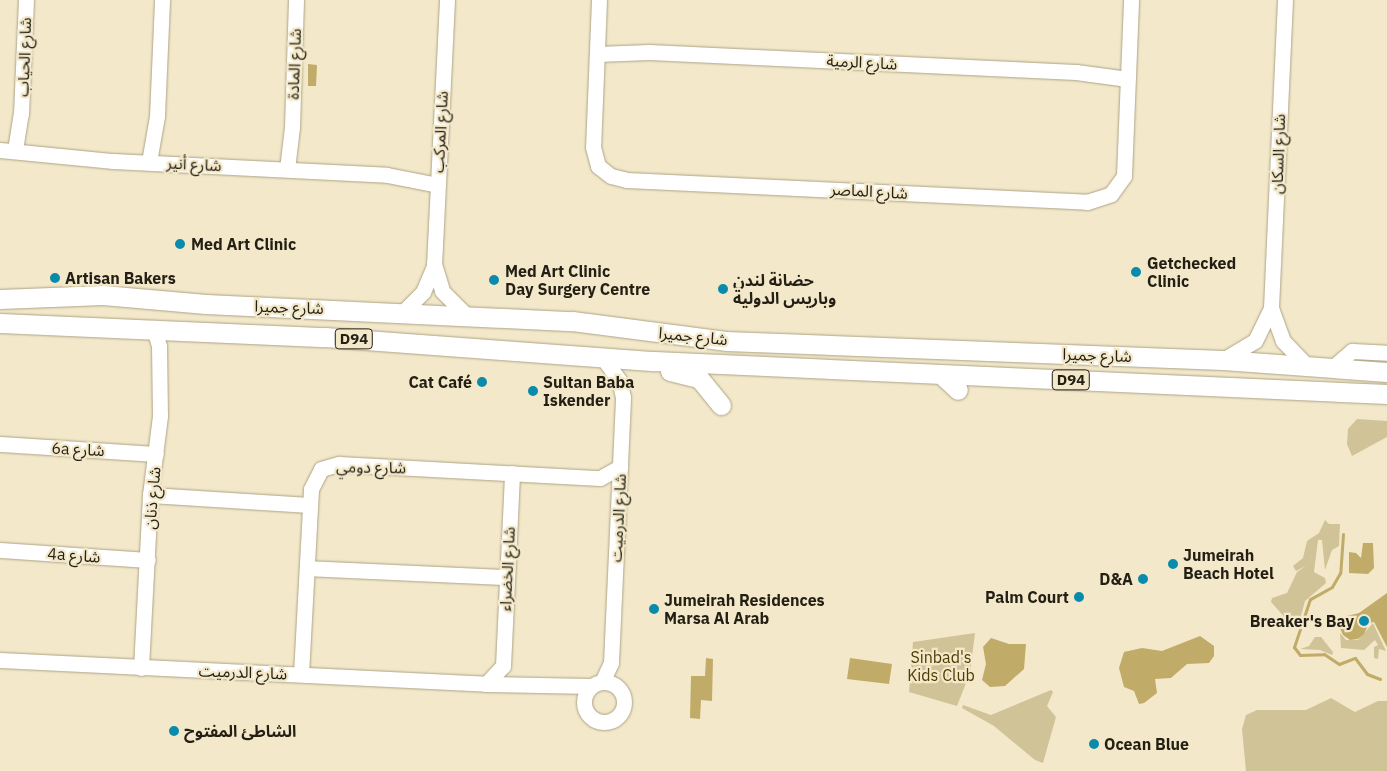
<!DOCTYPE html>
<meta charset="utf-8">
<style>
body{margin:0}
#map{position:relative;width:1387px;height:771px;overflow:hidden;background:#f3e8c9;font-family:"IBM Plex Sans","Noto Sans Arabic",sans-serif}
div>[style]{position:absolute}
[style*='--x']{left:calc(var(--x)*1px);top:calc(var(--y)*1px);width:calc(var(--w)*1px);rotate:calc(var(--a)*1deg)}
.green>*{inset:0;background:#d1c398}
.water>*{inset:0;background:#c1ab68}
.stream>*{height:3px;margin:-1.5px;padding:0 1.5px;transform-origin:1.5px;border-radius:1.5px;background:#c1ab68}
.roads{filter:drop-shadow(0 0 1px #ada386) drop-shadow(0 0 1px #ada386)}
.minor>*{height:15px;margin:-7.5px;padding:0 7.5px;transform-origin:7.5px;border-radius:7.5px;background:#fff}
.minor>.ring{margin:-7.5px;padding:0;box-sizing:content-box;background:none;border:15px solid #fff;border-radius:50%}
.major>*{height:19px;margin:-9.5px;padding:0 9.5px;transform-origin:9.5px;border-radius:9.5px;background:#fff}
.dots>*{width:14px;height:14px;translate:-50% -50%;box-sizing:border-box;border:2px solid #f3e8c9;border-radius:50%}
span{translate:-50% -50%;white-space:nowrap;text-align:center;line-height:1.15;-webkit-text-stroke:4.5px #f3e8c9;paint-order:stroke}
.shield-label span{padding:1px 4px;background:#f3e8c9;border:1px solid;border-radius:4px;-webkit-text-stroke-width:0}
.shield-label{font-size:15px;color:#231f14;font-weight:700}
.street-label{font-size:16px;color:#231f14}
.poi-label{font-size:16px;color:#231f14;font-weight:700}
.left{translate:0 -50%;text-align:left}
.right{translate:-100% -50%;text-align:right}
.park-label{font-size:16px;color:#4b3c02}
</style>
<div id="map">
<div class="green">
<i style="clip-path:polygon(1357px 419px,1387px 421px,1387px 437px,1352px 456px,1347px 444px,1348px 429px)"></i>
<i style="clip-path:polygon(1325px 520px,1329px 524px,1340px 524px,1339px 546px,1332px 550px,1325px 570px,1322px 540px,1318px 540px,1314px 572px,1325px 578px,1326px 583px,1305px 601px,1299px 623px,1287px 620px,1271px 602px,1272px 598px,1287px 593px,1297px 572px,1306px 566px,1296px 571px,1293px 566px,1303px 558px,1307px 541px,1319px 533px)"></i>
<i style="clip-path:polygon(1373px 623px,1386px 651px,1379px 649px,1378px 659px,1374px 658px,1374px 647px,1378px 645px,1375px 640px,1364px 650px,1341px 648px,1340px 633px,1346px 640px,1358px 640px)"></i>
<i style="clip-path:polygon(975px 633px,970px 673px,957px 706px,909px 692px,913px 642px)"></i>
<i style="clip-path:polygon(1315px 637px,1321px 637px,1333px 652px,1332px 655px,1320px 650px,1300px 649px,1309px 646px)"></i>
<i style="clip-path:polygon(1051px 690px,1053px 692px,1047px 706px,1056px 717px,1043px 763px,1035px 760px,994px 726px,962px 708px,963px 705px,991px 715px)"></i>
<i style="clip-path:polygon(1331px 698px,1355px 712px,1378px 701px,1387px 701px,1387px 771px,1246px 771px,1242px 729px,1246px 715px,1257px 710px,1306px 710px)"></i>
</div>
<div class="water">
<i style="clip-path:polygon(308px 64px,317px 65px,316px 86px,308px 86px)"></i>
<i style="clip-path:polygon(1363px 543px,1373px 543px,1374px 568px,1368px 574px,1349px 573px,1349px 552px,1356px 553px,1361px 558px)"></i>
<i style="clip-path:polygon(1387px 593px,1387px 647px,1374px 622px,1369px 623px,1364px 634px,1358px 639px,1350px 640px,1343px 635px,1339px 626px,1343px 617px,1359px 613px)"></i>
<i style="clip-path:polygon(1200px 636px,1214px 646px,1214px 656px,1209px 663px,1187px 664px,1171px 678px,1155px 679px,1157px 693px,1144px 703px,1139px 704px,1134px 691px,1124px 687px,1119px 668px,1124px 652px,1142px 648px,1162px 651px)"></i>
<i style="clip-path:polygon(991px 638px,1009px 644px,1026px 644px,1024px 669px,1005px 686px,990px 687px,982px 680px,986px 664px,983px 647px)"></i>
<i style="clip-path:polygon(706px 658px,713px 659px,712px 701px,701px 700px,700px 719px,690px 718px,691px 676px,705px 676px)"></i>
<i style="clip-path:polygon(850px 658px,892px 664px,889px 684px,847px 679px)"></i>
</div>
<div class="stream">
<i style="--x:1343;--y:534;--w:39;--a:94"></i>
<i style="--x:1340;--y:573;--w:16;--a:120"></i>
<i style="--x:1332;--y:587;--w:25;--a:151"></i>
<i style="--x:1310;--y:599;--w:51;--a:108.4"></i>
<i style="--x:1294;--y:647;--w:10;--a:53"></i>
<i style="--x:1300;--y:655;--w:24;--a:-2"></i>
<i style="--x:1324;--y:654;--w:18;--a:34"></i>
<i style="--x:1339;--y:664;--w:17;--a:-21"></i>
<i style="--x:1355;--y:658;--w:20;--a:53"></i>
<i style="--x:1367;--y:674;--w:14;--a:21"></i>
</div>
<div class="roads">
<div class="minor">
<i style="--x:447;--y:0;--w:264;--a:92.8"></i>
<i style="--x:434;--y:264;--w:28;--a:73"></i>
<i style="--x:442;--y:291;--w:34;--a:45"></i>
<i style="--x:599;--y:0;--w:147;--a:92.3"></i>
<i style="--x:593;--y:147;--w:20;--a:75"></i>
<i style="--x:598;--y:166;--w:16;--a:38"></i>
<i style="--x:611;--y:176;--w:16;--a:14"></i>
<i style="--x:627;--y:180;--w:461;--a:2.7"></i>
<i style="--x:1087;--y:202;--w:25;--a:-18"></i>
<i style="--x:1111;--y:194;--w:22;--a:-54"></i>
<i style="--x:1124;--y:176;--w:176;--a:-87.7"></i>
<i style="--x:597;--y:54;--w:52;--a:-2.2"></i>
<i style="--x:649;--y:52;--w:427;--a:2.7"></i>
<i style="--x:1076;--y:72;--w:52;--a:7.7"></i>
<i style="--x:0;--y:150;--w:114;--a:5.6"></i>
<i style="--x:113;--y:161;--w:274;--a:2.9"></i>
<i style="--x:387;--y:175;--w:52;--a:11.1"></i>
<i style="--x:15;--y:150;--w:36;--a:-81"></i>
<i style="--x:21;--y:114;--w:114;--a:-87.5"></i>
<i style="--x:149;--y:162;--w:47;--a:-80.1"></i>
<i style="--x:157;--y:116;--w:116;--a:-87.5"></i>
<i style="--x:287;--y:169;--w:42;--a:-83.2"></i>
<i style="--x:292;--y:127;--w:127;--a:-88.2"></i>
<i style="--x:1271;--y:308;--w:35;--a:70"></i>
<i style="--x:1283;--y:341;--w:36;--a:46"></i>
<i style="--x:403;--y:312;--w:28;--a:-45"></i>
<i style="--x:423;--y:292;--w:28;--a:-67"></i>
<i style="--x:1223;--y:360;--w:37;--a:-31"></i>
<i style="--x:1255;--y:341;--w:37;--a:-64"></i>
<i style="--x:1271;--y:308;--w:308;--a:-87.4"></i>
<i style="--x:1331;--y:369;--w:28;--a:-41"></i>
<i style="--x:1352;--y:351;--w:35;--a:3"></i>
<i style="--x:0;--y:444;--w:156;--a:3.7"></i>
<i style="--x:150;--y:495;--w:160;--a:3.6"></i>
<i style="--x:0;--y:550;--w:148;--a:3.9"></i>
<i style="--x:307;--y:568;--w:200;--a:2.6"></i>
<i style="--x:0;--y:660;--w:487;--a:2.8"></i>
<i style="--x:486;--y:684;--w:105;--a:1.1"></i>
<i style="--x:141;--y:668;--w:173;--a:-87"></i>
<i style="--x:150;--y:495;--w:80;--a:-82.8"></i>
<i style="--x:160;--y:416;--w:70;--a:-90.8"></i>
<i style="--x:159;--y:346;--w:19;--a:-106"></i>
<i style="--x:301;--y:674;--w:185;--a:-86.9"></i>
<i style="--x:311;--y:489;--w:22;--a:-63"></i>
<i style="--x:321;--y:469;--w:19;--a:-16"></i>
<i style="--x:339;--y:464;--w:261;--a:3.1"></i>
<i style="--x:600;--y:478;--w:23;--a:-29"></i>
<i class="ring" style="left:584px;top:682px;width:25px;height:25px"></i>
<i style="--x:602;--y:682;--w:21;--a:-65"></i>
<i style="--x:611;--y:663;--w:266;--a:-87.4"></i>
<i style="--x:623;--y:397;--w:17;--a:-103"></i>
<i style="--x:619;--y:380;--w:27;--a:-126"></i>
<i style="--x:486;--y:684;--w:25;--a:-47"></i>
<i style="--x:503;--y:666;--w:193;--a:-87.3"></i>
</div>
<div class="major">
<i style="--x:0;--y:299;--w:103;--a:-2.2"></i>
<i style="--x:103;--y:295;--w:103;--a:5"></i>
<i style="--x:206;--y:304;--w:366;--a:2.7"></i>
<i style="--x:572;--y:321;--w:155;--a:7.4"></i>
<i style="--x:726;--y:341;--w:497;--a:2.2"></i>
<i style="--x:1223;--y:360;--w:164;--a:4.2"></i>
<i style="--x:0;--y:323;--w:325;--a:2.5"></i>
<i style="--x:325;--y:337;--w:330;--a:4.2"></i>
<i style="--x:654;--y:361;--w:734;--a:2.58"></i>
<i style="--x:670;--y:371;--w:30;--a:14"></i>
<i style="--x:699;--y:378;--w:35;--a:51"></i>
<i style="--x:941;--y:374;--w:23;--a:43"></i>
</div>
</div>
<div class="dots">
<i style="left:180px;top:244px;background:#0a8bac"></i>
<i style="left:1136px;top:272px;background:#0a8bac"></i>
<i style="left:55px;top:278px;background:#0a8bac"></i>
<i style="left:494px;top:280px;background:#0a8bac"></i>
<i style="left:723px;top:289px;background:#0a8bac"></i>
<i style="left:482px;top:382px;background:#0a8bac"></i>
<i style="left:533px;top:391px;background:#0a8bac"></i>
<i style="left:1173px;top:564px;background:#0a8bac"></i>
<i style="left:1143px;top:579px;background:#0a8bac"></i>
<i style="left:1079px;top:597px;background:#0a8bac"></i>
<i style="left:654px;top:609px;background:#0a8bac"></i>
<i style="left:1364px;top:621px;background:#0a8bac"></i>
<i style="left:174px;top:731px;background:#0a8bac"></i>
<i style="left:1094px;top:744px;background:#0a8bac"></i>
</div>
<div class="shield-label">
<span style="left:354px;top:339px">D94</span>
<span style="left:1071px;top:380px">D94</span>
</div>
<div class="street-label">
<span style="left:24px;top:57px;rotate:-88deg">شارع الحياب</span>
<span style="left:862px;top:62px;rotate:3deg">شارع الرمية</span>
<span style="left:294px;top:64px;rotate:-88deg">شارع المادة</span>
<span style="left:440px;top:132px;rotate:-87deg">شارع المركب</span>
<span style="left:1278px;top:154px;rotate:-88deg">شارع السكان</span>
<span style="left:194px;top:164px;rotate:3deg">شارع أنير</span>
<span style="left:869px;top:191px;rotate:3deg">شارع الماصر</span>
<span style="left:289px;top:307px;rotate:2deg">شارع جميرا</span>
<span style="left:693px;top:336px;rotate:6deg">شارع جميرا</span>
<span style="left:1097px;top:355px;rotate:2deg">شارع جميرا</span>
<span style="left:78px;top:449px;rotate:3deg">6a شارع</span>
<span style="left:371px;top:467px;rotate:1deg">شارع دومي</span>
<span style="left:152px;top:498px;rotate:-85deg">شارع ذنان</span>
<span style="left:618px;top:518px;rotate:-87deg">شارع الدرميت</span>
<span style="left:74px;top:555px;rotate:4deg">4a شارع</span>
<span style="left:507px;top:569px;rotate:-87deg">شارع الخضراء</span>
<span style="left:243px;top:672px;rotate:2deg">شارع الدرميت</span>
</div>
<div class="poi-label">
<span class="left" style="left:191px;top:244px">Med Art Clinic</span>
<span class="left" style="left:1147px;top:272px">Getchecked<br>Clinic</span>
<span class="left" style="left:505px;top:280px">Med Art Clinic<br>Day Surgery Centre</span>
<span class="left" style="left:65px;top:278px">Artisan Bakers</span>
<span class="left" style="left:733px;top:289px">حضانة لندن<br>وباريس الدولية</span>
<span class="right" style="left:472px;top:382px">Cat Café</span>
<span class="left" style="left:543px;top:391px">Sultan Baba<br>Iskender</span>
<span class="left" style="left:1183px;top:564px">Jumeirah<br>Beach Hotel</span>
<span class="right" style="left:1133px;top:579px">D&amp;A</span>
<span class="right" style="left:1069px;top:597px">Palm Court</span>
<span class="left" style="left:664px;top:609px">Jumeirah Residences<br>Marsa Al Arab</span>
<span class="right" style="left:1354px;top:621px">Breaker's Bay</span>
<span class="left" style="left:184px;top:731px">الشاطئ المفتوح</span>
<span class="left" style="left:1104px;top:744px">Ocean Blue</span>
</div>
<div class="park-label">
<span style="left:941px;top:666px">Sinbad's<br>Kids Club</span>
</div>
</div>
